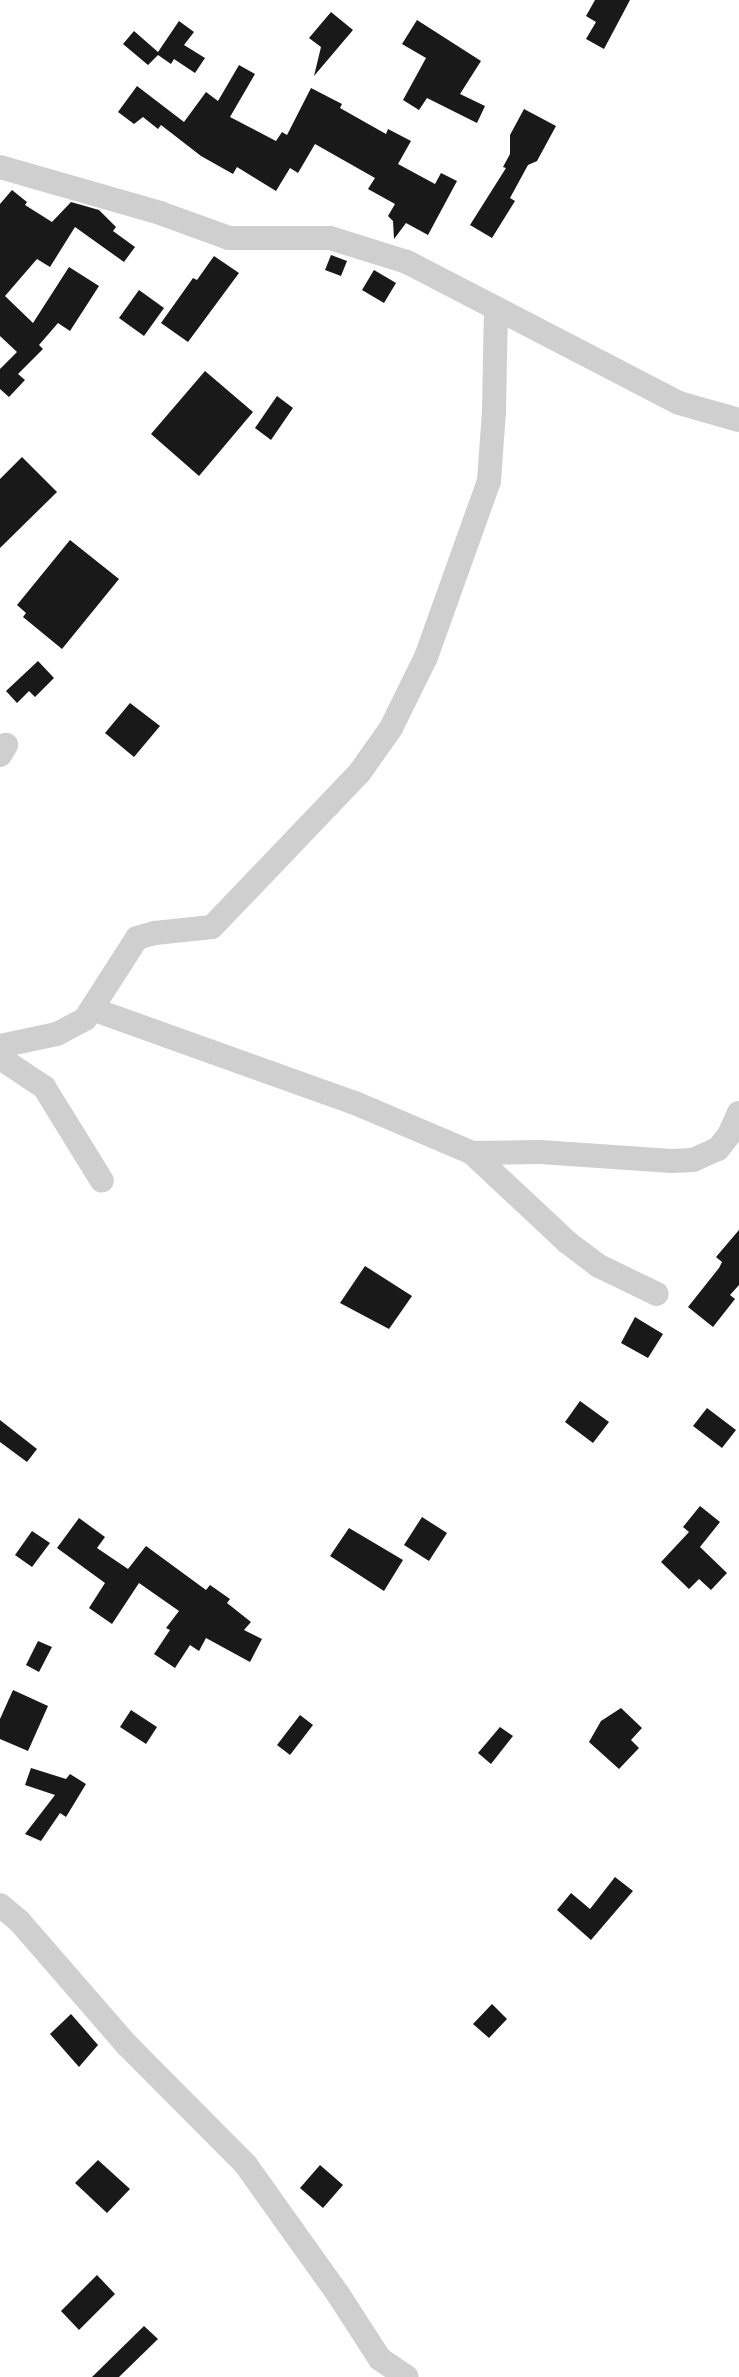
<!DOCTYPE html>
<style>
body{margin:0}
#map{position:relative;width:739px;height:2377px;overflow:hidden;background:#fff;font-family:Inter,sans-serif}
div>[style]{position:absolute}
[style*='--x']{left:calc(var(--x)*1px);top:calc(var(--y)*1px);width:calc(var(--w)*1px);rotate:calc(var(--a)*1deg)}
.building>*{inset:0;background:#191919}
.minor>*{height:24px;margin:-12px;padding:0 12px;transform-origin:12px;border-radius:12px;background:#cfcfcf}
span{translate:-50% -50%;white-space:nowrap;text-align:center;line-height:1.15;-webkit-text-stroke:6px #fff;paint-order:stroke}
</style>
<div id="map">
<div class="building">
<i style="clip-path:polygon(595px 0,630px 0,604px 49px,586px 39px,596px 22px,586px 16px)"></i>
<i style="clip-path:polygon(331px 12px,353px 30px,314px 76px,321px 47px,309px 38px)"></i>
<i style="clip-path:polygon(417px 20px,481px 61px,460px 94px,485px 106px,477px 123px,427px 98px,419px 110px,403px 100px,426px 58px,402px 44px)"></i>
<i style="clip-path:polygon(179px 21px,194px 32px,184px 45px,205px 58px,195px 73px,174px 59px,171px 64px,158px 55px,148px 65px,123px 44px,134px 31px,158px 52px)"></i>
<i style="clip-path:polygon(239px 65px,255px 74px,230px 117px,276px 141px,282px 132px,287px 135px,311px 88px,342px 104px,340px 108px,386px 134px,388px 129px,411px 141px,398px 164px,435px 184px,441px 173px,457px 181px,428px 235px,406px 223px,394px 239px,393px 221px,388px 216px,395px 204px,368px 189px,375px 178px,315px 144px,298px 173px,290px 168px,276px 191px,237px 167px,233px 174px,201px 156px,161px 125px,158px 129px,143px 117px,134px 124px,118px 112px,137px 86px,184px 122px,206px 92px,218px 101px)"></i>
<i style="clip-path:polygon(524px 109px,556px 126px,537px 161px,528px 165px,510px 198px,515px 201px,492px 238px,470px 225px,506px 168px,503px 167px,510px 154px,510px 135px)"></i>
<i style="clip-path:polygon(12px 190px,27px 202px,25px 205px,52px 222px,71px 202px,99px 210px,116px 227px,113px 231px,135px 247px,124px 262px,75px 227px,50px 267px,37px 259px,5px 296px,33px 323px,69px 267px,99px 286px,70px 331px,58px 323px,39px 345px,43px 349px,18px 374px,25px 380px,9px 397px,0 389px,0 369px,17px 352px,0 336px,0 204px)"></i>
<i style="clip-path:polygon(331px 255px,347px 261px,341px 276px,325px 270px)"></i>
<i style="clip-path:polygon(214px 256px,239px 273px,188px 342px,161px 323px,193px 278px,197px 280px)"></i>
<i style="clip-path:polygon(374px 270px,396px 283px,384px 303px,362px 290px)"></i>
<i style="clip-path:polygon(139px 290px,164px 308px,144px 336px,119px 318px)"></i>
<i style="clip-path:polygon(205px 371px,253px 412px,199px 476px,151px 434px)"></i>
<i style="clip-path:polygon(277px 396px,293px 408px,271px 440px,255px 428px)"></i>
<i style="clip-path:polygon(22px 457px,57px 492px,0 548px,0 479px)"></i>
<i style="clip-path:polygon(70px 540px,119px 579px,62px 649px,23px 617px,26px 613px,17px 605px)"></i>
<i style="clip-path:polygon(38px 661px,54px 678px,35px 697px,29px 691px,17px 703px,6px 691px)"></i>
<i style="clip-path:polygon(130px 703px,160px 726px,134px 757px,105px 733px)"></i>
<i style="clip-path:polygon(739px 1230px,739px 1285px,730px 1295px,735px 1299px,713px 1327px,688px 1307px,719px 1268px,722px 1262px,716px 1257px)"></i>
<i style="clip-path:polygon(365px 1266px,412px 1296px,389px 1329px,340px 1303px)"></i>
<i style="clip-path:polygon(635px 1317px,663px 1334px,648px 1358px,621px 1343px)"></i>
<i style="clip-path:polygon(580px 1401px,609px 1422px,593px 1443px,565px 1422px)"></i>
<i style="clip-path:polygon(707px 1408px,736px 1430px,722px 1448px,693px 1426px)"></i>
<i style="clip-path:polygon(0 1420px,37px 1449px,27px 1462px,0 1442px)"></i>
<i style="clip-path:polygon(700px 1506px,720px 1522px,700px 1547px,727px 1573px,711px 1590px,699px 1579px,689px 1589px,661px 1562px,689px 1532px,683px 1527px)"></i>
<i style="clip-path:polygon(422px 1517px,447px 1533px,429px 1561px,404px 1545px)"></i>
<i style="clip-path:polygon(79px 1518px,105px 1537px,97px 1548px,128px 1569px,146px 1546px,206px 1590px,210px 1585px,230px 1599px,227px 1603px,251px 1622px,244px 1630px,262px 1639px,250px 1662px,206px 1638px,199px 1651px,190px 1645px,175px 1668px,154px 1654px,170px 1630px,166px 1628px,179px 1611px,139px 1583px,112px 1624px,89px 1608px,105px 1583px,57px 1548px)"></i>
<i style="clip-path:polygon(349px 1528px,403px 1560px,384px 1591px,330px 1556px)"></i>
<i style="clip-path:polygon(32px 1531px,50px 1543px,32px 1567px,15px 1555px)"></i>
<i style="clip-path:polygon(38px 1641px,52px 1647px,39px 1672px,26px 1665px)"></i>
<i style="clip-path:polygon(13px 1690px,48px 1706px,28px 1751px,0 1739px,0 1719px)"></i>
<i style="clip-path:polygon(621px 1708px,642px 1728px,631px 1740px,639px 1748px,619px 1769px,589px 1742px,601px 1721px)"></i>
<i style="clip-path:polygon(131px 1710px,157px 1727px,146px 1744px,120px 1727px)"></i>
<i style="clip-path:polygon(300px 1715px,313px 1725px,290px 1755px,277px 1745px)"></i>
<i style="clip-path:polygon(500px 1727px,513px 1736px,491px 1764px,478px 1753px)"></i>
<i style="clip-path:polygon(31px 1768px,66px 1779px,70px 1774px,86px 1784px,66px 1817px,60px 1813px,41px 1841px,25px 1834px,55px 1795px,25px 1785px)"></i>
<i style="clip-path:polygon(615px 1877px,633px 1891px,591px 1940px,557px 1910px,571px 1893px,590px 1909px)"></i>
<i style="clip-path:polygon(492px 2004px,507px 2019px,489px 2038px,473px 2024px)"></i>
<i style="clip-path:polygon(71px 2014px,98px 2045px,79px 2067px,50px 2034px)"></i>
<i style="clip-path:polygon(98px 2160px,130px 2189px,107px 2213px,75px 2183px)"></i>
<i style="clip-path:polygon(320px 2165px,343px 2185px,323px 2208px,300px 2188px)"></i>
<i style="clip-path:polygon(97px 2275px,115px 2294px,79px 2330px,61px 2311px)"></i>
<i style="clip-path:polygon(144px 2326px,158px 2339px,119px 2377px,92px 2377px)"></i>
</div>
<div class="minor">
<i style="--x:0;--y:167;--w:166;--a:16"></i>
<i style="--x:160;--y:213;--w:73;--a:19.9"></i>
<i style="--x:229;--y:238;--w:101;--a:0"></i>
<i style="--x:330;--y:238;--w:81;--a:17.3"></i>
<i style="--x:407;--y:262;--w:306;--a:27.4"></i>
<i style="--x:679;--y:403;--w:62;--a:15.8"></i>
<i style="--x:0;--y:755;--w:12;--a:-59"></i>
<i style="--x:92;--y:1009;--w:279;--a:19.7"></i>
<i style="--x:355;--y:1103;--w:127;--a:23.1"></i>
<i style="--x:472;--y:1153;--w:130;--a:43.1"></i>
<i style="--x:567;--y:1242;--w:40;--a:37"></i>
<i style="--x:599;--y:1266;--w:64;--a:25.8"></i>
<i style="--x:0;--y:1046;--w:58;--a:-11.9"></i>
<i style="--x:57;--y:1034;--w:32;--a:-28"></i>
<i style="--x:85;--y:1019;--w:96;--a:-57.3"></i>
<i style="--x:137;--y:938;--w:19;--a:-16"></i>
<i style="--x:155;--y:933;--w:57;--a:-6"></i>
<i style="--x:212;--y:927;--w:214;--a:-46.3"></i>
<i style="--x:360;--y:772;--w:54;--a:-54.8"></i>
<i style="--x:391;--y:728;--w:79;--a:-63.8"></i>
<i style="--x:426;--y:657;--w:187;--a:-70.3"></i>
<i style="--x:489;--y:481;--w:70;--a:-85.9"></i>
<i style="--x:494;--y:411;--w:102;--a:-88.9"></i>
<i style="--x:0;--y:1058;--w:53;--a:33.4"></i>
<i style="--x:44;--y:1087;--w:110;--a:58.3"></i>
<i style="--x:472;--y:1153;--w:68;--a:-0.8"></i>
<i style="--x:540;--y:1152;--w:132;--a:3.9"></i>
<i style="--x:672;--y:1161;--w:21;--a:-3"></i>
<i style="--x:693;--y:1160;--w:27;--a:-24"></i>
<i style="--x:718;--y:1149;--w:18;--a:-52"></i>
<i style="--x:729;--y:1135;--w:24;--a:-66"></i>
<i style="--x:0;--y:1905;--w:26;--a:40"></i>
<i style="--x:20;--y:1922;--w:163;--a:49"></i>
<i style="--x:127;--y:2045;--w:169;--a:45.2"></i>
<i style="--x:246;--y:2165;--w:158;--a:54.5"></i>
<i style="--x:338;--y:2294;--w:77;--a:57.1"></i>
<i style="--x:380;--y:2359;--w:32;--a:34"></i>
</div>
</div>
